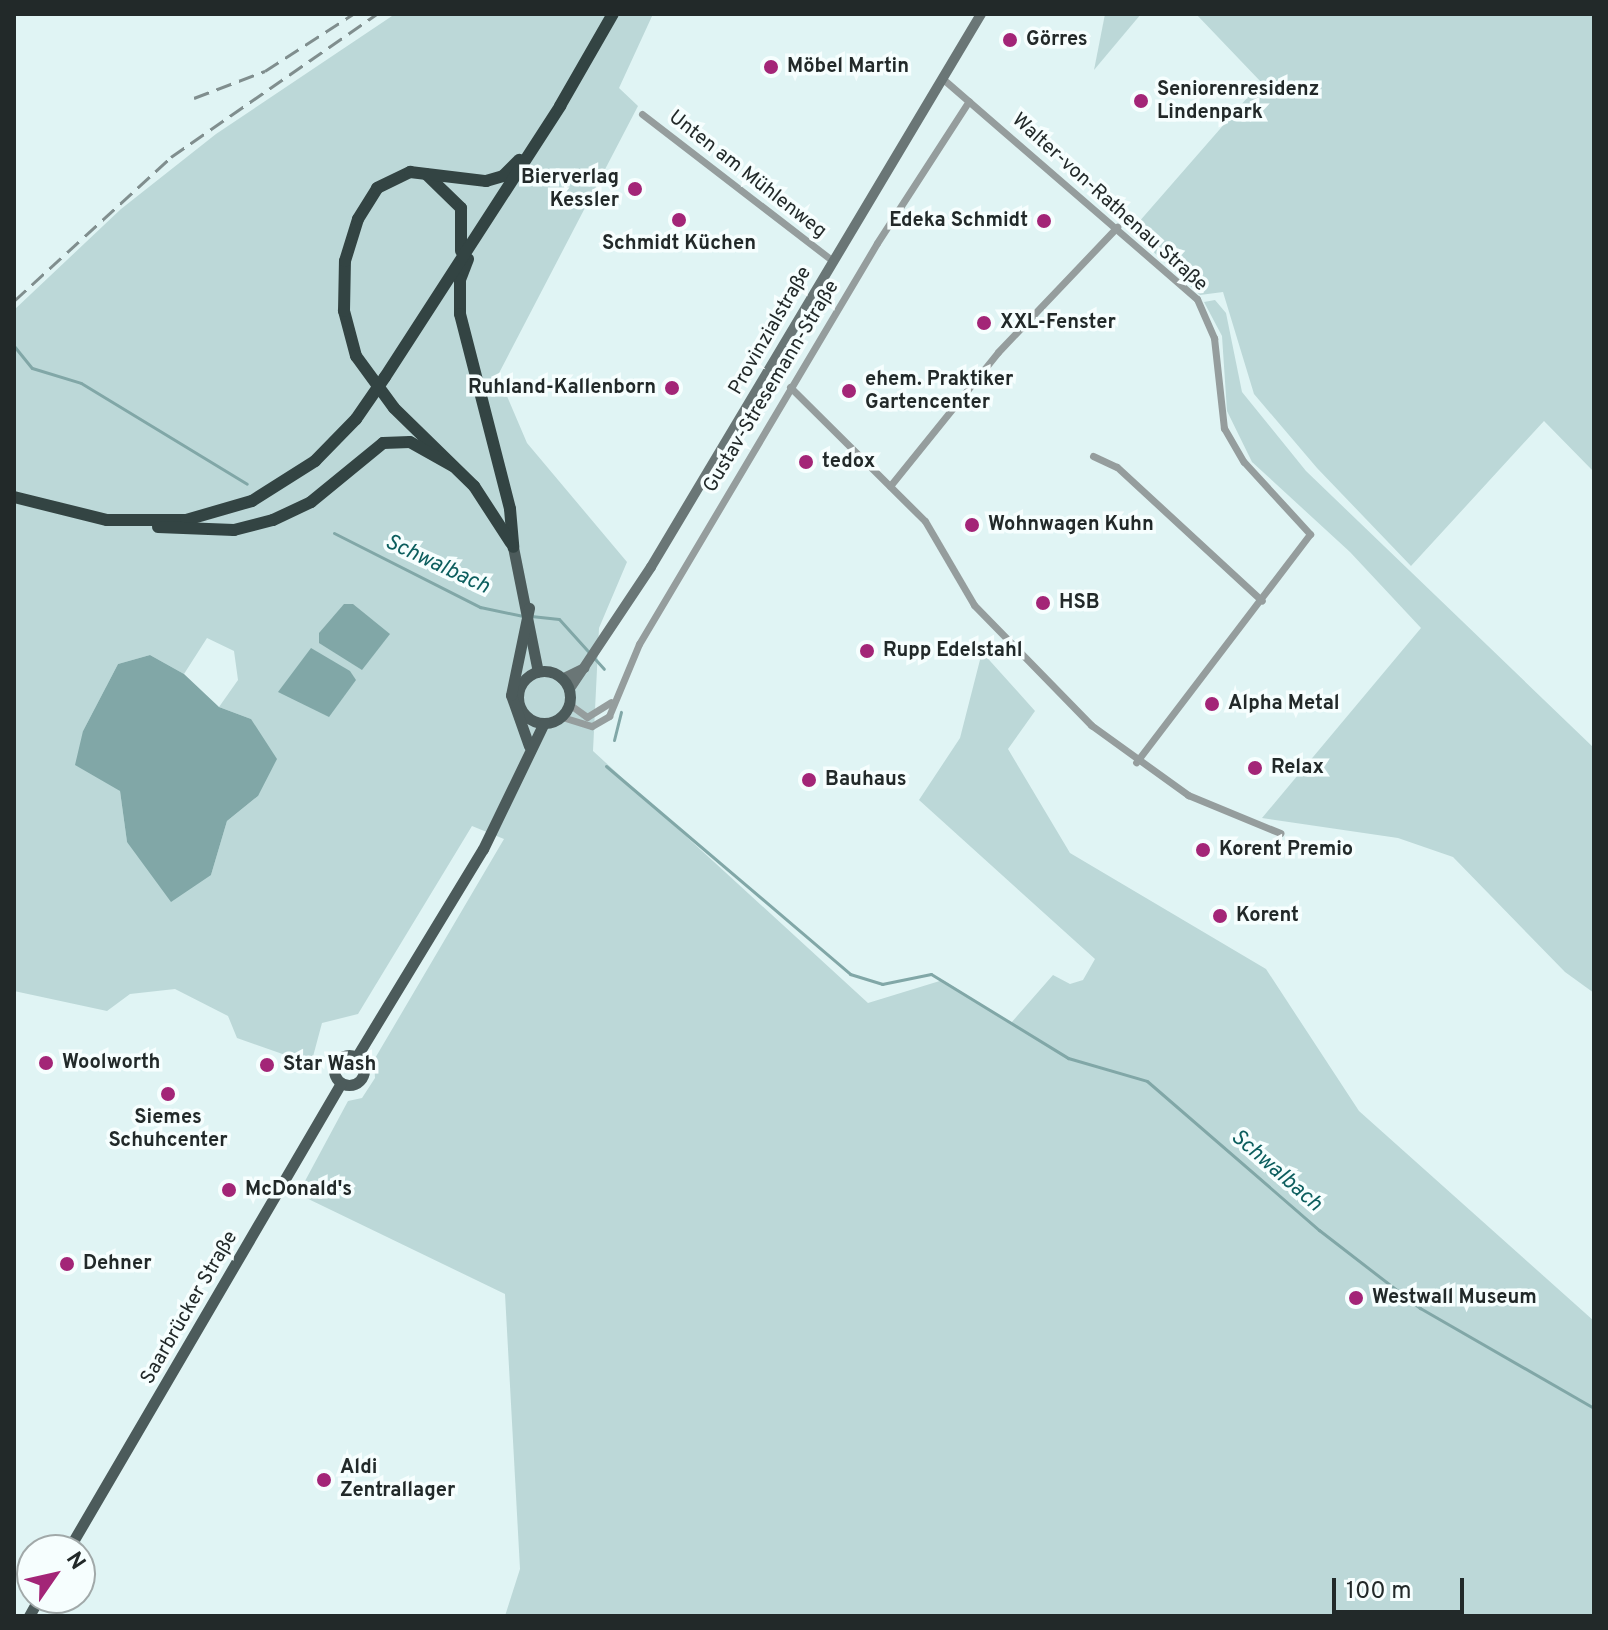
<!DOCTYPE html>
<meta charset="utf-8">
<style>
body{margin:0}
#map{position:relative;width:1608px;height:1630px;overflow:hidden;background:#e0f4f4;font-family:Overpass,sans-serif}
div>[style]{position:absolute}
[style*='--x']{left:calc(var(--x)*1px);top:calc(var(--y)*1px);width:calc(var(--w)*1px);rotate:calc(var(--a)*1deg)}
.green>*{inset:0;background:#bcd8d8}
.water>*{inset:0;background:#81a7a7}
.stream>*{height:3px;margin:-1.5px;padding:0 1.5px;transform-origin:1.5px;border-radius:1.5px;background:#81a7a7}
.street>*{height:7px;margin:-3.5px;padding:0 3.5px;transform-origin:3.5px;border-radius:3.5px;background:#959d9d}
.secondary>*{height:10px;margin:-5px;padding:0 5px;transform-origin:5px;border-radius:5px;background:#6a7676}
.primary>*{height:11px;margin:-5.5px;padding:0 5.5px;transform-origin:5.5px;border-radius:5.5px;background:#4c5b5b}
.primary>.ring{margin:-5.5px;padding:0;box-sizing:content-box;background:none;border:11px solid #4c5b5b;border-radius:50%}
.highway>*{height:12px;margin:-6px;padding:0 6px;transform-origin:6px;border-radius:6px;background:#334443}
.rail>*{height:3px;margin-top:-1.5px;transform-origin:0;background:repeating-linear-gradient(90deg,#808e8e 0 16px,transparent 0 24px)}
.highway-bridge>*{height:12px;margin:-6px;padding:0 6px;transform-origin:6px;border-radius:6px;background:#334443}
.dots>*{width:22px;height:22px;translate:-50% -50%;box-sizing:border-box;border:4px solid #f6fefe;border-radius:50%}
span{translate:-50% -50%;white-space:nowrap;text-align:center;line-height:1.15;-webkit-text-stroke:7px #f6fefe;paint-order:stroke}
.poi-label{font-size:20px;color:#222929;font-weight:700}
.left{translate:0 -50%;text-align:left}
.right{translate:-100% -50%;text-align:right}
.street-label{font-size:20px;color:#222929}
.water-label{font-size:22px;color:#0c5e5e;font-style:italic}
.frame{position:absolute;inset:0;border:16px solid #222929;pointer-events:none}
.north{position:absolute;left:16px;top:1534px;width:80px;height:80px;box-sizing:border-box;background:#f6fefe;border:2px solid #a1a9a9;border-radius:50%;rotate:56deg;font-size:22px;font-weight:700;line-height:32px;text-align:center;color:#222929}
.north::after{content:'';display:block;margin:auto;width:28px;height:36px;background:#a32577;clip-path:polygon(50% 0,100% 100%,50% 72%,0 100%)}
.scale{position:absolute;left:1332px;top:1578px;width:132px;height:36px;box-sizing:border-box;border:4px solid #222929;border-top:0;padding-left:10px;font-size:24px;line-height:28px;white-space:nowrap;color:#222929;-webkit-text-stroke:6px #f6fefe;paint-order:stroke}
</style>
<div id="map">
<div class="green">
<i style="clip-path:polygon(evenodd,395px 14px,653px 14px,619px 88px,638px 106px,498px 375px,527px 443px,627px 562px,599px 628px,593px 751px,868px 1003px,943px 980px,1011px 1023px,1053px 975px,1070px 984px,1083px 980px,1095px 959px,919px 800px,960px 738px,982px 652px,1035px 711px,1008px 749px,1070px 853px,1266px 969px,1359px 1111px,1594px 1321px,1594px 1616px,505px 1616px,520px 1569px,505px 1294px,298px 1194px,348px 1101px,362px 1098px,375px 1078px,374px 1060px,504px 839px,472px 826px,358px 1014px,322px 1023px,311px 1064px,237px 1038px,228px 1016px,175px 989px,130px 994px,107px 1011px,14px 991px,14px 310px,121px 209px,216px 134px,395px 14px,207px 638px,234px 651px,238px 680px,219px 707px,251px 719px,258px 796px,227px 821px,211px 875px,127px 842px,120px 791px,83px 731px,118px 664px,150px 655px,184px 674px,207px 638px)"></i>
<i style="clip-path:polygon(1105px 14px,1141px 14px,1094px 70px)"></i>
<i style="clip-path:polygon(1196px 14px,1594px 14px,1594px 472px,1544px 421px,1411px 566px,1317px 468px,1254px 394px,1223px 292px,1200px 295px,1131px 231px,1261px 82px)"></i>
<i style="clip-path:polygon(1215px 300px,1226px 313px,1242px 392px,1306px 471px,1594px 748px,1594px 993px,1565px 972px,1453px 857px,1398px 838px,1262px 818px,1421px 628px,1350px 552px,1252px 462px,1227px 411px,1222px 336px,1204px 302px)"></i>
</div>
<div class="water">
<i style="clip-path:polygon(344px 604px,353px 604px,390px 634px,362px 670px,319px 643px,319px 633px)"></i>
<i style="clip-path:polygon(311px 648px,350px 671px,356px 680px,329px 717px,278px 692px)"></i>
<i style="clip-path:polygon(150px 655px,184px 674px,219px 707px,251px 719px,277px 759px,258px 796px,227px 821px,211px 875px,171px 902px,127px 842px,120px 791px,75px 765px,83px 731px,118px 664px)"></i>
</div>
<div class="stream">
<i style="--x:14;--y:346;--w:28;--a:51"></i>
<i style="--x:32;--y:368;--w:51;--a:17"></i>
<i style="--x:81;--y:383;--w:194;--a:31.3"></i>
<i style="--x:334;--y:533;--w:164;--a:26.9"></i>
<i style="--x:480;--y:607;--w:44;--a:11.8"></i>
<i style="--x:531;--y:616;--w:28;--a:6"></i>
<i style="--x:559;--y:619;--w:67;--a:48"></i>
<i style="--x:614;--y:740;--w:29;--a:-76"></i>
<i style="--x:606;--y:766;--w:321;--a:40.4"></i>
<i style="--x:850;--y:974;--w:34;--a:17"></i>
<i style="--x:882;--y:984;--w:50;--a:-11.5"></i>
<i style="--x:931;--y:974;--w:161;--a:31.5"></i>
<i style="--x:1068;--y:1058;--w:82;--a:16.2"></i>
<i style="--x:1147;--y:1081;--w:228;--a:40.9"></i>
<i style="--x:1319;--y:1230;--w:128;--a:37.7"></i>
<i style="--x:1420;--y:1308;--w:201;--a:29.9"></i>
</div>
<div class="street">
<i style="--x:943;--y:79;--w:336;--a:40.9"></i>
<i style="--x:1197;--y:299;--w:43;--a:66.4"></i>
<i style="--x:1214;--y:338;--w:91;--a:83.7"></i>
<i style="--x:1224;--y:428;--w:39;--a:60"></i>
<i style="--x:1244;--y:462;--w:98;--a:47.5"></i>
<i style="--x:1310;--y:534;--w:287;--a:127.3"></i>
<i style="--x:642;--y:114;--w:241;--a:37.6"></i>
<i style="--x:790;--y:387;--w:190;--a:44.8"></i>
<i style="--x:925;--y:521;--w:97;--a:59.7"></i>
<i style="--x:974;--y:605;--w:168;--a:45.7"></i>
<i style="--x:1091;--y:725;--w:120;--a:35.8"></i>
<i style="--x:1188;--y:795;--w:100;--a:22.4"></i>
<i style="--x:1093;--y:456;--w:26;--a:25"></i>
<i style="--x:1117;--y:467;--w:197;--a:42.7"></i>
<i style="--x:890;--y:486;--w:172;--a:-51.1"></i>
<i style="--x:998;--y:352;--w:173;--a:-46.4"></i>
<i style="--x:569;--y:704;--w:22;--a:36"></i>
<i style="--x:587;--y:717;--w:28;--a:-32"></i>
<i style="--x:562;--y:717;--w:31;--a:17"></i>
<i style="--x:592;--y:726;--w:20;--a:-30"></i>
<i style="--x:609;--y:716;--w:78;--a:-67.4"></i>
<i style="--x:639;--y:644;--w:466;--a:-59.3"></i>
<i style="--x:877;--y:243;--w:169;--a:-57.1"></i>
</div>
<div class="secondary">
<i style="--x:562;--y:679;--w:25;--a:-26"></i>
<i style="--x:569;--y:690;--w:148;--a:-56.3"></i>
<i style="--x:651;--y:567;--w:644;--a:-59.17"></i>
</div>
<div class="primary">
<i style="--x:513;--y:547;--w:127;--a:78.7"></i>
<i class="ring" style="left:518px;top:671px;width:41px;height:41px"></i>
<i style="--x:529;--y:746;--w:54;--a:-109.4"></i>
<i style="--x:511;--y:695;--w:89;--a:-78.3"></i>
<i class="ring" style="left:334px;top:1055px;width:19px;height:19px"></i>
<i style="--x:357;--y:1056;--w:242;--a:-58.7"></i>
<i style="--x:483;--y:849;--w:140;--a:-64.2"></i>
<i style="--x:68;--y:1550;--w:541;--a:-59.69"></i>
<i style="--x:29;--y:1616;--w:21;--a:-61"></i>
</div>
<div class="highway">
<i style="--x:426;--y:174;--w:49;--a:44.2"></i>
<i style="--x:461;--y:208;--w:43;--a:90"></i>
<i style="--x:468;--y:259;--w:22;--a:111"></i>
<i style="--x:460;--y:280;--w:34;--a:90"></i>
<i style="--x:460;--y:314;--w:201;--a:75.6"></i>
<i style="--x:510;--y:509;--w:38;--a:85"></i>
<i style="--x:356;--y:356;--w:47;--a:-104.9"></i>
<i style="--x:344;--y:311;--w:50;--a:-88.9"></i>
<i style="--x:345;--y:261;--w:44;--a:-72.8"></i>
<i style="--x:358;--y:219;--w:36;--a:-58"></i>
<i style="--x:377;--y:188;--w:37;--a:-26"></i>
<i style="--x:410;--y:172;--w:77;--a:6.8"></i>
<i style="--x:486;--y:181;--w:18;--a:-16"></i>
<i style="--x:503;--y:176;--w:23;--a:-45"></i>
<i style="--x:394;--y:408;--w:112;--a:44.3"></i>
<i style="--x:474;--y:486;--w:68;--a:57"></i>
<i style="--x:14;--y:497;--w:96;--a:13.9"></i>
<i style="--x:107;--y:520;--w:79;--a:0"></i>
<i style="--x:186;--y:520;--w:69;--a:-16.1"></i>
<i style="--x:252;--y:501;--w:75;--a:-32.4"></i>
<i style="--x:315;--y:461;--w:59;--a:-45.7"></i>
<i style="--x:356;--y:419;--w:51;--a:-55.4"></i>
<i style="--x:385;--y:377;--w:323;--a:-57.1"></i>
<i style="--x:560;--y:106;--w:106;--a:-60.1"></i>
<i style="--x:158;--y:527;--w:76;--a:2.3"></i>
<i style="--x:234;--y:530;--w:40;--a:-14.4"></i>
<i style="--x:273;--y:520;--w:42;--a:-25.3"></i>
<i style="--x:311;--y:502;--w:93;--a:-39.3"></i>
<i style="--x:383;--y:443;--w:27;--a:-2"></i>
<i style="--x:410;--y:442;--w:49;--a:29.2"></i>
</div>
<div class="rail">
<i style="--x:194;--y:98;--w:76;--a:-20.8"></i>
<i style="--x:265;--y:71;--w:105;--a:-32.9"></i>
<i style="--x:14;--y:301;--w:213;--a:-42.5"></i>
<i style="--x:171;--y:157;--w:251;--a:-34.8"></i>
</div>
<div class="highway-bridge">
<i style="--x:356;--y:356;--w:64;--a:53.8"></i>
</div>
<div class="dots">
<i style="left:1010px;top:40px;background:#a32577"></i>
<i style="left:771px;top:67px;background:#a32577"></i>
<i style="left:1141px;top:101px;background:#a32577"></i>
<i style="left:635px;top:189px;background:#a32577"></i>
<i style="left:679px;top:220px;background:#a32577"></i>
<i style="left:1044px;top:221px;background:#a32577"></i>
<i style="left:984px;top:323px;background:#a32577"></i>
<i style="left:672px;top:388px;background:#a32577"></i>
<i style="left:849px;top:391px;background:#a32577"></i>
<i style="left:806px;top:462px;background:#a32577"></i>
<i style="left:972px;top:525px;background:#a32577"></i>
<i style="left:1043px;top:603px;background:#a32577"></i>
<i style="left:867px;top:651px;background:#a32577"></i>
<i style="left:1212px;top:704px;background:#a32577"></i>
<i style="left:1255px;top:768px;background:#a32577"></i>
<i style="left:809px;top:780px;background:#a32577"></i>
<i style="left:1203px;top:850px;background:#a32577"></i>
<i style="left:1220px;top:916px;background:#a32577"></i>
<i style="left:46px;top:1063px;background:#a32577"></i>
<i style="left:267px;top:1065px;background:#a32577"></i>
<i style="left:168px;top:1094px;background:#a32577"></i>
<i style="left:229px;top:1190px;background:#a32577"></i>
<i style="left:67px;top:1264px;background:#a32577"></i>
<i style="left:1356px;top:1298px;background:#a32577"></i>
<i style="left:324px;top:1480px;background:#a32577"></i>
</div>
<div class="poi-label">
<span class="left" style="left:1026px;top:40px">Görres</span>
<span class="left" style="left:787px;top:67px">Möbel Martin</span>
<span class="left" style="left:1157px;top:102px">Seniorenresidenz<br>Lindenpark</span>
<span class="right" style="left:619px;top:190px">Bierverlag<br>Kessler</span>
<span class="right" style="left:1028px;top:221px">Edeka Schmidt</span>
<span style="left:679px;top:244px">Schmidt Küchen</span>
<span class="left" style="left:1000px;top:323px">XXL-Fenster</span>
<span class="left" style="left:865px;top:392px">ehem. Praktiker<br>Gartencenter</span>
<span class="right" style="left:656px;top:388px">Ruhland-Kallenborn</span>
<span class="left" style="left:822px;top:462px">tedox</span>
<span class="left" style="left:988px;top:525px">Wohnwagen Kuhn</span>
<span class="left" style="left:1059px;top:603px">HSB</span>
<span class="left" style="left:883px;top:651px">Rupp Edelstahl</span>
<span class="left" style="left:1228px;top:704px">Alpha Metal</span>
<span class="left" style="left:1271px;top:768px">Relax</span>
<span class="left" style="left:825px;top:780px">Bauhaus</span>
<span class="left" style="left:1219px;top:850px">Korent Premio</span>
<span class="left" style="left:1236px;top:916px">Korent</span>
<span class="left" style="left:62px;top:1063px">Woolworth</span>
<span class="left" style="left:283px;top:1065px">Star Wash</span>
<span style="left:168px;top:1130px">Siemes<br>Schuhcenter</span>
<span class="left" style="left:245px;top:1190px">McDonald's</span>
<span class="left" style="left:83px;top:1264px">Dehner</span>
<span class="left" style="left:1372px;top:1298px">Westwall Museum</span>
<span class="left" style="left:340px;top:1480px">Aldi<br>Zentrallager</span>
</div>
<div class="street-label">
<span style="left:747px;top:175px;rotate:38deg">Unten am Mühlenweg</span>
<span style="left:1109px;top:203px;rotate:42deg">Walter-von-Rathenau Straße</span>
<span style="left:771px;top:331px;rotate:-60deg">Provinzialstraße</span>
<span style="left:772px;top:387px;rotate:-59deg">Gustav-Stresemann-Straße</span>
<span style="left:190px;top:1308px;rotate:-60deg">Saarbrücker Straße</span>
</div>
<div class="water-label">
<span style="left:437px;top:565px;rotate:25deg">Schwalbach</span>
<span style="left:1276px;top:1171px;rotate:41deg">Schwalbach</span>
</div>
<div class="frame"></div>
<div class="north">N</div>
<div class="scale">100 m</div>
</div>
